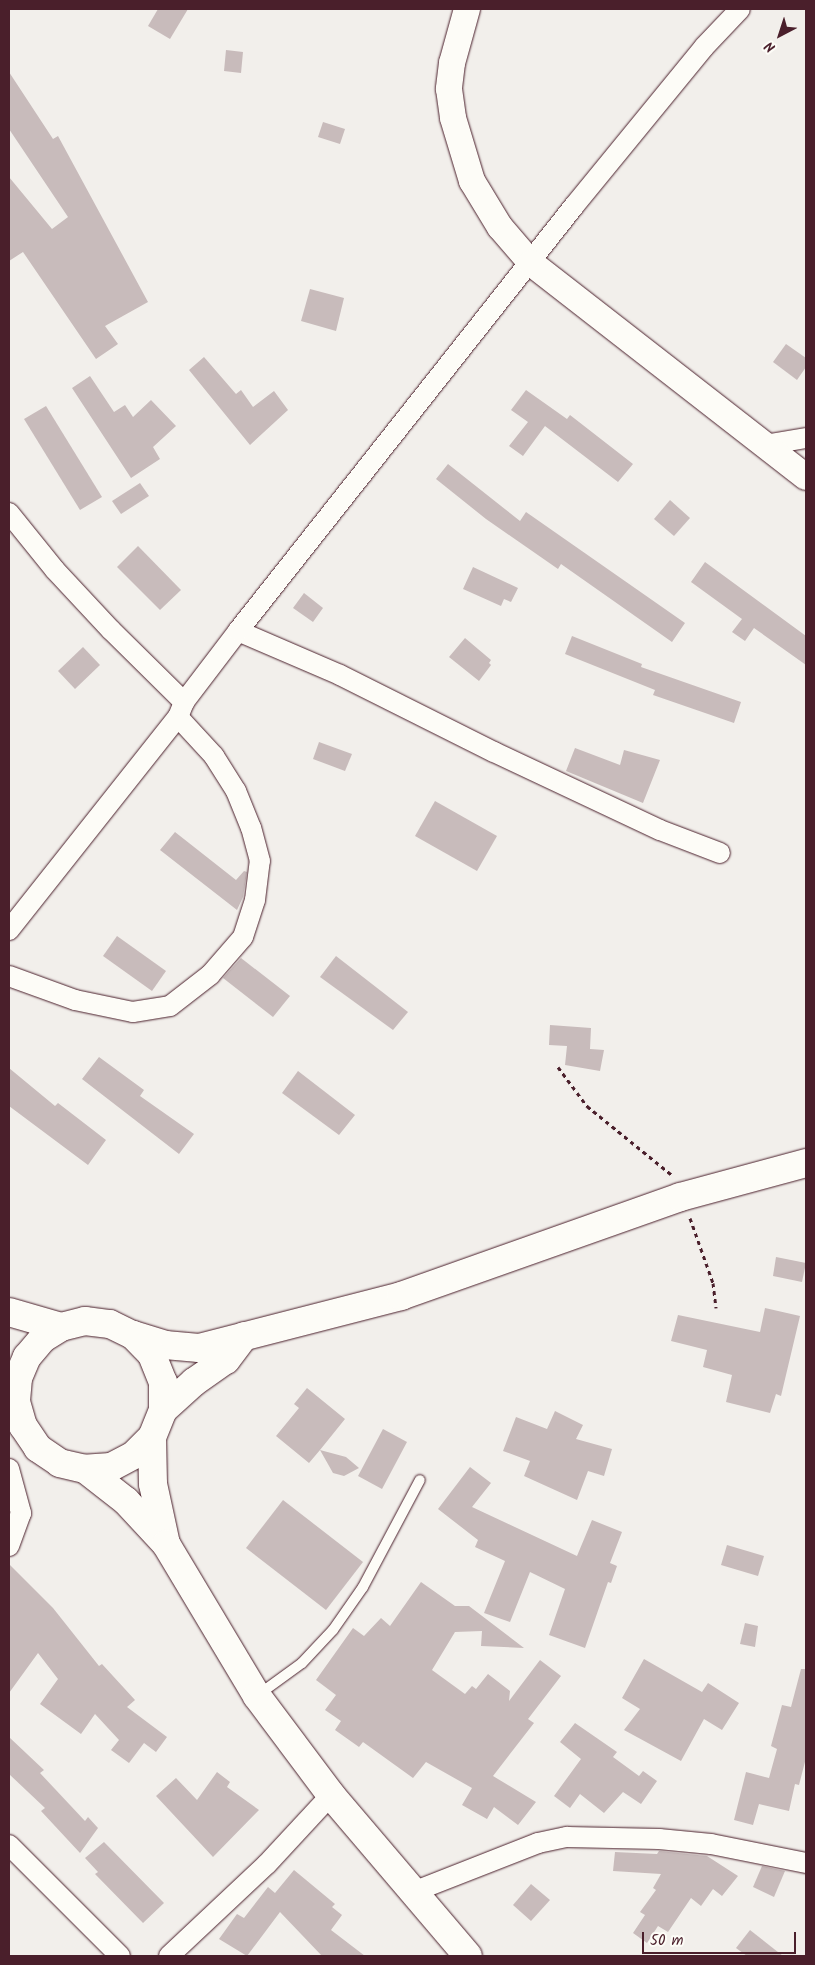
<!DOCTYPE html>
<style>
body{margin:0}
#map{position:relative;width:815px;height:1965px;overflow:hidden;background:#f2efeb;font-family:Kalam,sans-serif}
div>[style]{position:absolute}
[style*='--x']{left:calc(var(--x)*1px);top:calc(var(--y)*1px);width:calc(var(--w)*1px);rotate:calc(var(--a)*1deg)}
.building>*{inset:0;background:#c8bbbb}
.path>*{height:3px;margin-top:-1.5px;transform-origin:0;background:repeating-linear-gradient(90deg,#4a1f2b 0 4px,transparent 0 8px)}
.roads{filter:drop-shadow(0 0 1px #4a1f2b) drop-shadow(0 0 1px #4a1f2b)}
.service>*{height:10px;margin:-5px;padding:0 5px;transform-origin:5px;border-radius:5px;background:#fdfcf7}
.minor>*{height:20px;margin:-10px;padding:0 10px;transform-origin:10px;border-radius:10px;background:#fdfcf7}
.tertiary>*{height:26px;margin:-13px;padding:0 13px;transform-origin:13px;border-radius:13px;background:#fdfcf7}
.primary>*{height:28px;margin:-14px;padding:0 14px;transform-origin:14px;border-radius:14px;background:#fdfcf7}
.trunk>*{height:28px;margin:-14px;padding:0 14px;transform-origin:14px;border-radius:14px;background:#fdfcf7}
span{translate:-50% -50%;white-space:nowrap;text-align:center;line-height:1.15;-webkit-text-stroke:4px #fdfcf7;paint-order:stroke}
.frame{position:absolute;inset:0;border:10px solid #4a1f2b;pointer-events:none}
.north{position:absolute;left:755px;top:10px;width:50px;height:50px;-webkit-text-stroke:4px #fdfcf7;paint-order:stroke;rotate:220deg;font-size:14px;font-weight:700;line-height:20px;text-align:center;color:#4a1f2b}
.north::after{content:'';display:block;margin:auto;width:18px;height:22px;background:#4a1f2b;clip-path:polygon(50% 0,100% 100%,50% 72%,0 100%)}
.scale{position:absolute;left:642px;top:1932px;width:154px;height:22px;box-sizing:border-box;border:2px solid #4a1f2b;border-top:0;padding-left:6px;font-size:15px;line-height:18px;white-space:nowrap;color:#4a1f2b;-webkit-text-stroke:4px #fdfcf7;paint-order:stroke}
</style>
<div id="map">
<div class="building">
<i style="clip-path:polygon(158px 9px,188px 9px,170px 39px,148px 26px)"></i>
<i style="clip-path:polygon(226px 50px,243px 52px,241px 73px,224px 71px)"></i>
<i style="clip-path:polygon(9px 72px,53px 139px,58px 136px,148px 302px,105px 326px,118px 344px,96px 359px,23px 252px,9px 261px,9px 177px,52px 229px,68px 217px,9px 129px)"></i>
<i style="clip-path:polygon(323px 122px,345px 129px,340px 144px,318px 137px)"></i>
<i style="clip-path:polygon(310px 289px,344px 298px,336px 331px,301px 321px)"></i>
<i style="clip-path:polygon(786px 344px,806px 358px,806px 367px,797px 380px,773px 362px)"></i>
<i style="clip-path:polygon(204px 357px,236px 394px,241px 390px,253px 407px,274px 391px,288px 410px,250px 445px,189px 370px)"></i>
<i style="clip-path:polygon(90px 376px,114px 412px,125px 405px,133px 417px,151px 400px,176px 426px,153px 447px,160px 459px,131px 478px,72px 388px)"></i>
<i style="clip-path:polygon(526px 390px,567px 419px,570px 415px,633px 464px,618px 482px,545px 426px,523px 456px,509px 446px,528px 422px,511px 410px)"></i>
<i style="clip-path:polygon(46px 406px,102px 497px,80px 510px,24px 419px)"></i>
<i style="clip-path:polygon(448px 464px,520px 521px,526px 512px,685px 623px,672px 642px,561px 564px,558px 569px,486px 519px,436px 479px)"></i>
<i style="clip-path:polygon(140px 483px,149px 496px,121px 514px,112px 501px)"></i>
<i style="clip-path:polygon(670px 500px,690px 518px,674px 536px,654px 519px)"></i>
<i style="clip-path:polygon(138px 546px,181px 590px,160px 610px,117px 567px)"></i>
<i style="clip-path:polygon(705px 562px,806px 636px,806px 665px,754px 628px,745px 641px,732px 632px,742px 619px,691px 582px)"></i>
<i style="clip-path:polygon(473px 567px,518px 588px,511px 602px,504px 599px,501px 606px,463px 589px)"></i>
<i style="clip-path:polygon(304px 593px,323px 608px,313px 622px,293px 608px)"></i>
<i style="clip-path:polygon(572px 636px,642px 664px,641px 667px,741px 702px,734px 723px,653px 695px,655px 690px,565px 654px)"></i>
<i style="clip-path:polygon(465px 638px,491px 660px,489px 663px,491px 665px,479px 681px,449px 657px)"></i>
<i style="clip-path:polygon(83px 647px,100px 665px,75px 689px,58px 671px)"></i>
<i style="clip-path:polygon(319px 742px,352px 754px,345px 771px,313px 759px)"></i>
<i style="clip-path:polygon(575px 748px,620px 765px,624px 750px,660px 760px,643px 803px,566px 771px)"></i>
<i style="clip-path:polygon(435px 801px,497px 836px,477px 871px,415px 836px)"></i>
<i style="clip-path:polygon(175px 832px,236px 880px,244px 871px,247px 872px,243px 897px,237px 910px,160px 850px)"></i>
<i style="clip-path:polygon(117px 936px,166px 971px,152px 991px,103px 956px)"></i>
<i style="clip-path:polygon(336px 956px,408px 1012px,393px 1030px,320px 977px)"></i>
<i style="clip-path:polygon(241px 958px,290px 996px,273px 1017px,223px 978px)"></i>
<i style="clip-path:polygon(550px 1025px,591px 1028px,590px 1049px,604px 1050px,600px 1071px,565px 1065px,567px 1046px,549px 1045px)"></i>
<i style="clip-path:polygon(99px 1057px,144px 1090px,140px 1096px,194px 1134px,179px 1154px,82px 1079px)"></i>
<i style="clip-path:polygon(9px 1068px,55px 1106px,58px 1103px,106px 1140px,88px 1165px,9px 1106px)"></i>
<i style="clip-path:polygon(298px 1071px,355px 1115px,339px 1135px,282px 1093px)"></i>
<i style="clip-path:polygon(776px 1257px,806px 1263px,802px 1282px,773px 1276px)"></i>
<i style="clip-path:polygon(765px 1308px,800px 1316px,781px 1396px,776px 1394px,770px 1413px,726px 1402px,732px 1375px,703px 1367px,707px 1350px,671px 1341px,678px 1315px,760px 1332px)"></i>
<i style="clip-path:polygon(307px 1388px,345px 1419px,320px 1450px,346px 1457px,359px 1468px,344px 1476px,333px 1473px,320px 1450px,309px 1463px,276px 1436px,299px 1408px,294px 1404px)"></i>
<i style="clip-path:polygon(555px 1411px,583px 1425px,576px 1439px,612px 1449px,604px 1476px,588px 1471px,577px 1500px,524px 1476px,530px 1461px,503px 1451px,516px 1417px,547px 1429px)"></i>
<i style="clip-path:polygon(383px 1429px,407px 1442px,382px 1489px,358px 1476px)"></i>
<i style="clip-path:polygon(470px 1467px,491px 1483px,472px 1507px,577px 1556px,592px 1520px,622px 1532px,610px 1563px,617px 1566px,611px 1583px,608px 1582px,585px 1648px,549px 1635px,565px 1589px,530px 1572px,510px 1622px,484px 1613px,505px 1561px,475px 1547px,478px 1540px,438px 1509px)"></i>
<i style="clip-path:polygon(283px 1500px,363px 1562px,326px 1610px,246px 1548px)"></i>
<i style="clip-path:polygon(727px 1545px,764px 1556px,758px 1576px,721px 1565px)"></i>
<i style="clip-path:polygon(9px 1564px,53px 1608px,99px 1666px,102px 1664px,135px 1700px,127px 1707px,167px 1737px,156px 1752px,144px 1743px,129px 1763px,111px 1750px,119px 1740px,95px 1714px,81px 1734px,40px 1704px,58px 1679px,38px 1653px,9px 1693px)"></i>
<i style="clip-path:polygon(421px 1582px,455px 1606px,469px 1606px,524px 1648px,481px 1646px,482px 1631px,455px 1632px,432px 1670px,465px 1694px,472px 1686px,476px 1689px,488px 1674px,510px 1691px,509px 1701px,540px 1660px,561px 1676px,528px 1719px,534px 1723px,493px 1776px,536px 1802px,518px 1825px,494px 1807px,487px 1819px,462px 1805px,472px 1788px,426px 1762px,413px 1778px,363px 1742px,359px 1747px,335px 1730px,341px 1721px,325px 1710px,336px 1695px,316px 1680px,353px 1628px,364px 1636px,381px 1618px,390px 1626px)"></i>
<i style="clip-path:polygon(745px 1623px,758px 1626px,755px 1647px,740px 1644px)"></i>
<i style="clip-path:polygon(644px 1659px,702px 1692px,708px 1683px,739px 1703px,722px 1730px,704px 1719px,681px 1761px,624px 1730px,640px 1709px,622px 1698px)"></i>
<i style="clip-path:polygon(801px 1669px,806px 1669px,806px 1758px,799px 1785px,795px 1784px,789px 1811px,759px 1804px,753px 1825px,734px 1820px,746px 1772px,769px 1778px,777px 1749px,771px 1746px,782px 1705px,791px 1707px)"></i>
<i style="clip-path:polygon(575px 1723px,617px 1752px,613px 1757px,639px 1776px,643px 1771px,657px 1781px,641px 1804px,623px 1792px,604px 1813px,580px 1794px,570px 1808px,554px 1796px,581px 1759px,560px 1742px)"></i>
<i style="clip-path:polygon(9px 1737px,44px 1770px,40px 1773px,85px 1821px,88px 1817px,98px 1828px,80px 1853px,41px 1811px,45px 1808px,9px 1774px)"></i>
<i style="clip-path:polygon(217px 1772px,230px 1782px,227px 1787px,259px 1810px,213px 1857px,156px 1796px,176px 1778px,197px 1800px)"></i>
<i style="clip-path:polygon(104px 1842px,164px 1903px,143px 1923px,95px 1874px,98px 1872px,85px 1858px)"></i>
<i style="clip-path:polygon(659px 1851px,707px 1856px,738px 1876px,722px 1896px,713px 1889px,701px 1906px,691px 1898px,668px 1932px,658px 1926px,647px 1943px,633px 1933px,645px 1915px,640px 1912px,656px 1890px,653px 1888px,661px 1874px,613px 1871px,615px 1852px,657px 1854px)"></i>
<i style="clip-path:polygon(762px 1866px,785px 1871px,774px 1897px,753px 1887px)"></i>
<i style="clip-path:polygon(294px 1870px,335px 1904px,332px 1907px,342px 1915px,331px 1930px,365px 1956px,322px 1956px,280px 1912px,247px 1956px,219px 1939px,237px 1914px,244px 1918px,268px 1887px,275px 1893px)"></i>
<i style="clip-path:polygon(531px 1884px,550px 1900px,531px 1921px,513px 1905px)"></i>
<i style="clip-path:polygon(750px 1930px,783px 1956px,747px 1956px,736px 1948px)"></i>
</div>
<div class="path">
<i style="--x:558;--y:1067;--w:49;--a:53.4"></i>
<i style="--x:587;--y:1106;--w:111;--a:39.1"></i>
<i style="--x:690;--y:1218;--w:69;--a:70.5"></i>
<i style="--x:713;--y:1283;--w:25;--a:83"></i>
</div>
<div class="roads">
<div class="service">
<i style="--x:258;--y:1695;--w:54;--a:-36"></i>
<i style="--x:302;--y:1663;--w:45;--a:-46.8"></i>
<i style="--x:333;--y:1630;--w:52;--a:-55.1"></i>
<i style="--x:363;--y:1587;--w:121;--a:-62"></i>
</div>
<div class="minor">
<i style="--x:765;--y:445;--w:42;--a:-9.7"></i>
<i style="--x:9;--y:513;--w:73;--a:51.1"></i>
<i style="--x:55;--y:570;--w:82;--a:47"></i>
<i style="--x:111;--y:630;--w:103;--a:44.6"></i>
<i style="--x:238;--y:631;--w:111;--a:23.3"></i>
<i style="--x:340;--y:675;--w:172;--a:26.6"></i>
<i style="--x:494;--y:752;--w:183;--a:25.2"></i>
<i style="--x:660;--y:830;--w:64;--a:21"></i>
<i style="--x:9;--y:930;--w:272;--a:-51.6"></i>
<i style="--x:178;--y:717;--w:16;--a:-68"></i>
<i style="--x:184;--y:702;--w:89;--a:-52.7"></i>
<i style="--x:238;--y:631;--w:542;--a:-51.67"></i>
<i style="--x:574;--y:206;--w:205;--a:-50.7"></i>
<i style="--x:704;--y:47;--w:52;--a:-46.5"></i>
<i style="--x:9;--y:976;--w:70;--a:20"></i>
<i style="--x:75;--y:1000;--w:59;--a:11.7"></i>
<i style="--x:133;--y:1012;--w:37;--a:-9"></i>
<i style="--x:170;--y:1006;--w:51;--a:-37.8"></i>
<i style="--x:210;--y:975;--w:50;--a:-49"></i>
<i style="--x:243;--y:937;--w:39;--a:-72"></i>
<i style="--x:255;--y:900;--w:39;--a:-83"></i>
<i style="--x:260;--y:861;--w:34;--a:-105"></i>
<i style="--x:251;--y:828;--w:40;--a:-112"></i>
<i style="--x:236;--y:791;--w:41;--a:-122.2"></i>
<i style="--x:214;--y:756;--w:53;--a:-132.7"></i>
<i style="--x:9;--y:1469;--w:46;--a:74.7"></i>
<i style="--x:21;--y:1513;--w:35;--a:110"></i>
<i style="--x:9;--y:1845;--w:157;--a:45"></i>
<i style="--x:413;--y:1892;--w:134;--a:-21.4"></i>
<i style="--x:538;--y:1843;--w:30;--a:-12"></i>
<i style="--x:567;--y:1837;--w:92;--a:1.2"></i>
<i style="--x:659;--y:1839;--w:52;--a:5.5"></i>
<i style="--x:711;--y:1844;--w:97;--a:11.3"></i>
<i style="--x:169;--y:1956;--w:134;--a:-43.2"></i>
<i style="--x:267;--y:1864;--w:94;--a:-47.2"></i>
</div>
<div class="tertiary">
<i style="--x:467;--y:9;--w:56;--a:105.5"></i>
<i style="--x:452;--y:63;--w:26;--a:97"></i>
<i style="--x:449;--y:89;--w:29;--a:82"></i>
<i style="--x:453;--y:118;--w:66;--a:73.2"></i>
<i style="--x:472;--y:181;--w:54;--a:58.7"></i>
<i style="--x:500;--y:227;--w:48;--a:49.3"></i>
<i style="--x:531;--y:263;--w:348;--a:37.9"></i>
</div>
<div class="primary">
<i style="--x:9;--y:1312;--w:54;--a:16.1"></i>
</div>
<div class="trunk">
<i style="--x:133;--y:1335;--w:34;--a:17"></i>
<i style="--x:165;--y:1345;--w:34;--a:5"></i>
<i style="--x:199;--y:1348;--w:209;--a:-14.4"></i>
<i style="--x:401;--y:1296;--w:296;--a:-19.5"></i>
<i style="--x:680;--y:1197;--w:131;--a:-15.1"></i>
<i style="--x:163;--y:1410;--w:42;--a:-42.1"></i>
<i style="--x:194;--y:1382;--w:39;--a:-35"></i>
<i style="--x:226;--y:1360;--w:30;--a:-53"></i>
<i style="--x:152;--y:1437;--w:25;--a:135"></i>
<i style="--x:134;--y:1455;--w:26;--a:152"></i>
<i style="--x:111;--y:1467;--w:26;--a:176"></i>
<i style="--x:85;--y:1469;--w:26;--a:-167"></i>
<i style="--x:60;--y:1463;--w:27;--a:-146"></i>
<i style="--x:38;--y:1448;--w:27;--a:-124"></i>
<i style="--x:23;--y:1426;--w:26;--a:-106"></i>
<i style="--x:16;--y:1401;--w:23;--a:-85"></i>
<i style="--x:18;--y:1378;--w:23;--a:-67"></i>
<i style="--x:27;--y:1357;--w:23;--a:-50"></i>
<i style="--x:42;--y:1339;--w:22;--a:-32"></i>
<i style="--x:61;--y:1327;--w:25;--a:-14"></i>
<i style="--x:85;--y:1321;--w:25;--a:7"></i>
<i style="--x:110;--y:1324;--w:25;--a:26"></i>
<i style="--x:133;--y:1335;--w:28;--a:46"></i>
<i style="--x:152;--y:1355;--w:29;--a:68"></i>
<i style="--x:163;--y:1382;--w:28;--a:90"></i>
<i style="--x:163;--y:1410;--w:29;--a:112"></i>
<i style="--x:152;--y:1437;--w:47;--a:88.8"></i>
<i style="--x:153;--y:1484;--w:61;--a:77.8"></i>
<i style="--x:85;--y:1469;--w:52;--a:38"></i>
<i style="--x:126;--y:1501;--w:59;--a:47.1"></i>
<i style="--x:166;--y:1544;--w:177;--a:59.1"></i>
<i style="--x:257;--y:1696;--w:124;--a:53.2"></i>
<i style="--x:331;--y:1795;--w:211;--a:49.6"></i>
</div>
</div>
<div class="frame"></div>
<div class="north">N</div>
<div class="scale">50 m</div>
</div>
